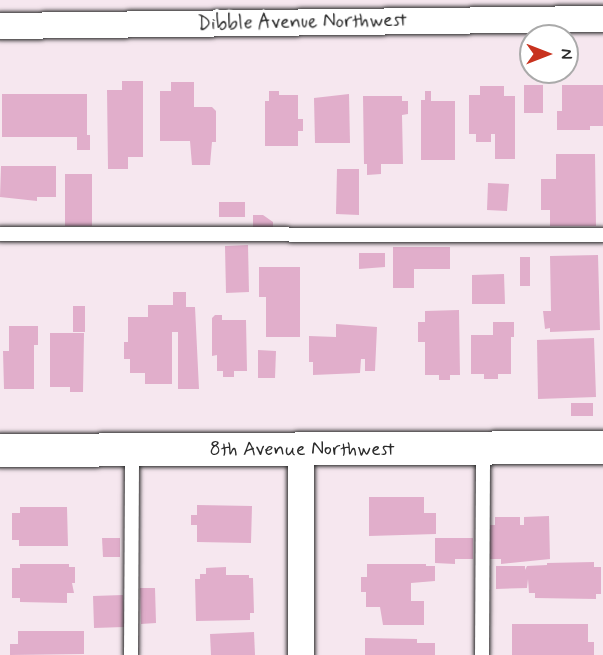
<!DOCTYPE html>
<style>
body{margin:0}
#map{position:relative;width:603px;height:655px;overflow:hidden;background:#f6e7ef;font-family:Mynerve,sans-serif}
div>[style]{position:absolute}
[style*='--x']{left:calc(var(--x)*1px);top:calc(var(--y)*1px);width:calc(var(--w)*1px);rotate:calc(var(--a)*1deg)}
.building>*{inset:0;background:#e1aecb}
.roads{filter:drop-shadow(0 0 2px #2b2b2b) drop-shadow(0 0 2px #2b2b2b)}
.service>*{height:14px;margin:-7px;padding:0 7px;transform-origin:7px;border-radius:7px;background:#fff}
.minor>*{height:26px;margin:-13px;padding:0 13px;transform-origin:13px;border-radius:13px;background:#fff}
.tertiary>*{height:33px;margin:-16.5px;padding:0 16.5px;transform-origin:16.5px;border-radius:16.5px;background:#fff}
span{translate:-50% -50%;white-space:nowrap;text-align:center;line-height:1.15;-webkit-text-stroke:6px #fff;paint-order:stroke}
.street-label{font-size:20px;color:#2b2b2b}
.north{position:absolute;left:519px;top:24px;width:60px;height:60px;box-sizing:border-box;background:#fff;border:2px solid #aaa;border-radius:50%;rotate:90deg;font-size:16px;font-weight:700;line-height:24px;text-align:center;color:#2b2b2b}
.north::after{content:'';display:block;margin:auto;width:21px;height:27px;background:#c8321e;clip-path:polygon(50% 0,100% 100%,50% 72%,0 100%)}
</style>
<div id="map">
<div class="building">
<i style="clip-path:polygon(122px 81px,143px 81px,143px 157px,128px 157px,128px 169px,108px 169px,107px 90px,122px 90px)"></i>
<i style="clip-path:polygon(171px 82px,194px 82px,194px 107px,212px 107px,216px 111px,216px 142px,212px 142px,210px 165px,192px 165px,190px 141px,160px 141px,160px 91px,171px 91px)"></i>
<i style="clip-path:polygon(524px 85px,543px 85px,543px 113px,524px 113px)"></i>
<i style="clip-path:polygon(562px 85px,603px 85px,603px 126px,590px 126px,590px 130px,557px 130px,557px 111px,562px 111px)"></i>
<i style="clip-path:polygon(480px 86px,504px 86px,504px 96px,515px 96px,515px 159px,495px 159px,495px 134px,491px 134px,491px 142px,476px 142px,476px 134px,469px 134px,469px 95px,480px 95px)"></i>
<i style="clip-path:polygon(269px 91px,279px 91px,279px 95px,298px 95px,298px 119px,303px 119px,303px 131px,298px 131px,298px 146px,265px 146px,265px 101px,269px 101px)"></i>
<i style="clip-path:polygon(425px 91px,431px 91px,431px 101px,455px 101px,455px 160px,421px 160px,421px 100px,425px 100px)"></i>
<i style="clip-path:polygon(2px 94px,87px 94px,87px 135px,90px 135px,90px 150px,77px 150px,77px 137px,2px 137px)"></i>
<i style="clip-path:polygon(349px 94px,350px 143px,315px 143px,314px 98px)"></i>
<i style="clip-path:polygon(363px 96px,402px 96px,402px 101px,408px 101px,408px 114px,402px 115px,403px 164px,381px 164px,381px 174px,367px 175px,367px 164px,364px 164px)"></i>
<i style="clip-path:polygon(556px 154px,595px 154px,596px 226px,550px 226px,550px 210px,541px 210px,541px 179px,556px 179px)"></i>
<i style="clip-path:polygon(1px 166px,56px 166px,56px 197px,37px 197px,37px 201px,0 197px)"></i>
<i style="clip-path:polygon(337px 169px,359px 169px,359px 215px,336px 214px)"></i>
<i style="clip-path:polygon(65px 174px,92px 174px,92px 226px,65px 226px)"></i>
<i style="clip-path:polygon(488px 183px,509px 184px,507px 211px,487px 210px)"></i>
<i style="clip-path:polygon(219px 202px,245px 202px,245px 217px,219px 217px)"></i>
<i style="clip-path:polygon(253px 215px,263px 215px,273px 222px,273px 232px,253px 233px)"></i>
<i style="clip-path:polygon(248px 245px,249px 292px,226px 293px,225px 246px)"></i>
<i style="clip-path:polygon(393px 247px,450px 247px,450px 269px,414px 269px,414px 288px,393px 288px)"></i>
<i style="clip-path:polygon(359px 253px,385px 253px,385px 267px,359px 269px)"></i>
<i style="clip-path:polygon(598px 255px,600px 330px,550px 332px,550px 328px,545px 329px,543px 311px,551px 311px,550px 256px)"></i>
<i style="clip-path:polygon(520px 257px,530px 257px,530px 286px,520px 286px)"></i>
<i style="clip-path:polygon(259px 267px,300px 267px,300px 337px,266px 337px,266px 297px,259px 297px)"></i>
<i style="clip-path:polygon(504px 274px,505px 304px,472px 304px,472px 275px)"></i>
<i style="clip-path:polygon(173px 292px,186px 292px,186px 307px,195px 307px,199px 389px,178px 389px,178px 332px,172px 332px,172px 384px,145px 384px,145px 373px,130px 373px,130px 359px,124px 359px,124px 342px,128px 342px,128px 317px,148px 317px,148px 305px,173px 305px)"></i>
<i style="clip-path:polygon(73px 306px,85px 306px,85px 332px,73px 332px)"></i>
<i style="clip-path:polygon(459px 310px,460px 375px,450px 375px,450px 380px,439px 380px,439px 375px,425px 375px,425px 342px,418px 342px,418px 322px,425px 322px,425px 311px)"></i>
<i style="clip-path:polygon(215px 315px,222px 315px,222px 320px,246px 320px,247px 371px,234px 371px,234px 377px,223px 377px,223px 371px,217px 371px,217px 355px,212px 356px,212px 318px)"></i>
<i style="clip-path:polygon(493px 322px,514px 322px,514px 337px,511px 337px,511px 374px,498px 374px,498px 379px,484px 379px,484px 374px,471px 374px,471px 335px,493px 335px)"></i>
<i style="clip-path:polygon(336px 324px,377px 327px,375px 371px,365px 371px,365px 359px,361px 359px,360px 373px,313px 375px,313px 362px,309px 362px,309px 336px,336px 337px)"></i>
<i style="clip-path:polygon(9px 326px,38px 326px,38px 345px,34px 345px,34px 389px,4px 389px,3px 351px,9px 351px)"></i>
<i style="clip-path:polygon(50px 333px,84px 333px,83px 392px,70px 392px,70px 387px,50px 387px)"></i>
<i style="clip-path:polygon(594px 338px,596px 397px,538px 399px,537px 340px)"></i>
<i style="clip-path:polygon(258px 350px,276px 351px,275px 378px,258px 378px)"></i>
<i style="clip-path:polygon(571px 403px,593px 403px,593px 416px,571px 416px)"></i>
<i style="clip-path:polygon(369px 497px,424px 497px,424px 513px,436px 513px,436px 534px,369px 536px)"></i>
<i style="clip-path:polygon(197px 505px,252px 506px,251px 543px,197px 542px,197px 525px,191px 525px,191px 515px,197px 515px)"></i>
<i style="clip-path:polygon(20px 507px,67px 507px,68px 546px,19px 546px,19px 540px,12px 540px,12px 513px,20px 513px)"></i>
<i style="clip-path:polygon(549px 516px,550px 559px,501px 564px,501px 559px,490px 559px,490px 525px,495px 525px,495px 517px,520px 517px,520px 525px,524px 525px,524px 517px)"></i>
<i style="clip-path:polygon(102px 538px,120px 538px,120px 557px,103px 557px)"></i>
<i style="clip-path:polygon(435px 538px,473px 538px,473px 559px,455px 559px,455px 564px,435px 563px)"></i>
<i style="clip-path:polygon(594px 562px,594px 567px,601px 567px,601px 594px,596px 594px,596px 599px,535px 598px,535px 593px,529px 593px,528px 579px,527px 588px,496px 589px,496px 566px,525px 566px,525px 570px,527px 566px,547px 565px,547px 563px)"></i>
<i style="clip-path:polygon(20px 564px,69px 564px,69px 567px,75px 567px,75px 583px,72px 583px,74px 593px,67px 593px,67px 603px,20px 602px,20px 598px,12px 598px,12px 568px,20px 568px)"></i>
<i style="clip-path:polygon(367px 564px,426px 564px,426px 566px,435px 566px,435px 581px,411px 583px,411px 601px,424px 601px,424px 625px,383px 625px,380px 607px,366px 607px,366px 592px,361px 592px,361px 577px,367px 577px)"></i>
<i style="clip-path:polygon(226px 567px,226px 575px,249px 575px,249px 578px,253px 578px,254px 613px,250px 613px,250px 620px,196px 621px,195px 579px,200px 579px,200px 574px,206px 574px,206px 568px)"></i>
<i style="clip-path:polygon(140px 588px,155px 588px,156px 623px,141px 624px)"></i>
<i style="clip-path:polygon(123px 595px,124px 627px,94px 628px,93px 596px)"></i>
<i style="clip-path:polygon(512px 624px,588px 624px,588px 642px,594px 642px,594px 655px,512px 655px)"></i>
<i style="clip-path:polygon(18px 631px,84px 631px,84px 654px,10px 655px,10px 644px,18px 644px)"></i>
<i style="clip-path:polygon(254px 632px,255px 655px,211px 655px,210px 634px)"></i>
<i style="clip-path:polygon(365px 638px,417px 639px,417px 643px,435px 643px,435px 655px,365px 655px)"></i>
</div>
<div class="roads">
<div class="service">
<i style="--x:0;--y:234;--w:603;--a:0.1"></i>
<i style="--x:131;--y:655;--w:205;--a:-89.7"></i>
<i style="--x:482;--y:655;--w:207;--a:-89.7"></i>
</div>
<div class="minor">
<i style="--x:0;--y:26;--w:603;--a:-0.67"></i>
<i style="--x:301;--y:449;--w:206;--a:90"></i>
</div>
<div class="tertiary">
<i style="--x:0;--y:450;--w:603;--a:-0.29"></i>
</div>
</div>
<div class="street-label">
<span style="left:302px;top:22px;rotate:-1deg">Dibble Avenue Northwest</span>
<span style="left:302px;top:449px">8th Avenue Northwest</span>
</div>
<div class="north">N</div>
</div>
